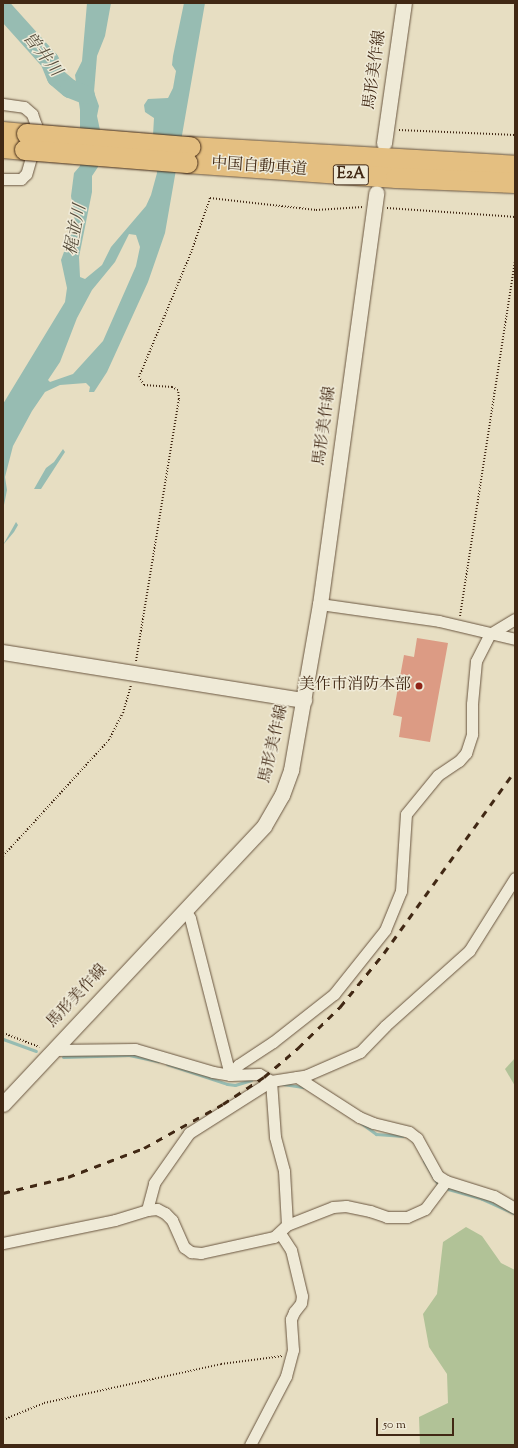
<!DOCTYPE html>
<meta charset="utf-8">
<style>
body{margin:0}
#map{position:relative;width:518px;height:1448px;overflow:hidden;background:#e7dec2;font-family:"Sorts Mill Goudy","Noto Serif JP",serif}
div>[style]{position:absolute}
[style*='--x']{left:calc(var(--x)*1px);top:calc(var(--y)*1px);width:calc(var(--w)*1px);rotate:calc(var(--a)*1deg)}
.green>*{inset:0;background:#b1c297}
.water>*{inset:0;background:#97bcb2}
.stream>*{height:3px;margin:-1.5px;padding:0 1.5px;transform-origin:1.5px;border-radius:1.5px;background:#97bcb2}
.river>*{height:19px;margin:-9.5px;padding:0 9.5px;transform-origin:9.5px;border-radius:9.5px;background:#97bcb2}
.building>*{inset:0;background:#dc9b84}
.path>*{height:2px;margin-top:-1px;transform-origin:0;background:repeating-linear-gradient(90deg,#412814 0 1px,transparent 0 3px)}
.roads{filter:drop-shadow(0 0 1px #6a5640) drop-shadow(0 0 1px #6a5640)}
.street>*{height:11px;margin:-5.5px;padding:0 5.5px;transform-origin:5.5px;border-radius:5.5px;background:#efead7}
.secondary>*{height:15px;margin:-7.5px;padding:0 7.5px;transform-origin:7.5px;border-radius:7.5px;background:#efead7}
.highway>*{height:20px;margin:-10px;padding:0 10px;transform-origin:10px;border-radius:10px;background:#e4bf81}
.rail>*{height:3px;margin-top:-1.5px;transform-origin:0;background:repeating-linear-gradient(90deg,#412814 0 7px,transparent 0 14px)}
.bridges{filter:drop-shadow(0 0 1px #412814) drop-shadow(0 0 1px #412814)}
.highway-bridge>*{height:20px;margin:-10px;padding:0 10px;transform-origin:10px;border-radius:10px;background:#e4bf81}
.dots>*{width:11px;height:11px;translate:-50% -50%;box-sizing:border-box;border:2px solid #efead7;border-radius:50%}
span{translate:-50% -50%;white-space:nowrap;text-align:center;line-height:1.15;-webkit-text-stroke:3px #efead7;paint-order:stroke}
.shield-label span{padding:1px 3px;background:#efead7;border:1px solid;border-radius:3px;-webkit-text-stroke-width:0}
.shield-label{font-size:15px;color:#412814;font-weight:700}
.street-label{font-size:16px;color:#412814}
.poi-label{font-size:16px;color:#412814}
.right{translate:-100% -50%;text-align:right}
.water-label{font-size:17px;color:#564d3c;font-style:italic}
.frame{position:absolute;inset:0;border:4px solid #412814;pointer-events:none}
.scale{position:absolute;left:376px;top:1418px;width:78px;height:18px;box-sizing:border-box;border:2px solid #412814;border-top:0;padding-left:5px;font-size:12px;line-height:14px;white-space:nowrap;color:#412814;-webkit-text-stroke:3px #efead7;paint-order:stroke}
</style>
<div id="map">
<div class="green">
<i style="clip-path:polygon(515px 1058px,515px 1086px,505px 1069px)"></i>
<i style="clip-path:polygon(466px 1227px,482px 1236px,501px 1263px,515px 1270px,515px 1445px,420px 1445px,419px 1417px,448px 1403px,447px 1374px,429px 1347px,423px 1314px,437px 1294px,443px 1242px)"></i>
</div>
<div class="water">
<i style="clip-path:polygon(evenodd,87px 3px,111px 3px,105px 36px,97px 56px,94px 92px,99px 106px,97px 116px,100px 130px,98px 167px,92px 176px,92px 192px,79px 257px,80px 277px,85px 279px,102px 265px,111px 247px,146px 206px,151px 195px,157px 173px,153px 135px,154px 118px,145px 112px,144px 105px,148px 99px,168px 98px,173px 88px,176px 71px,172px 65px,173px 56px,184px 3px,205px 3px,165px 233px,148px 282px,107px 372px,94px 392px,89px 392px,90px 387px,86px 383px,60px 385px,45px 392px,32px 411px,13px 446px,5px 477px,7px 490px,3px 510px,3px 404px,65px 302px,67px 288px,61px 260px,75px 222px,71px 196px,74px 173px,80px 166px,80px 110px,75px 75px,82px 61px,87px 3px,129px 234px,136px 235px,140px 247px,136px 266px,103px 341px,73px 374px,50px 382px,48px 380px,60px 362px,77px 318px,92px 290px,115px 262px,129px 234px)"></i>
<i style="clip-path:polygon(63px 449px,65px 452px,41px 489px,34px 489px,46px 468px,54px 462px)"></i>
<i style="clip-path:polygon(16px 522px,18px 525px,14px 532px,3px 545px)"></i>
</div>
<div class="stream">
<i style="--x:3;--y:1039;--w:35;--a:20"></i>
<i style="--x:63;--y:1057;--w:66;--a:-1.7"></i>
<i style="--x:129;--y:1055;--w:30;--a:12"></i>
<i style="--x:167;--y:1064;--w:63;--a:18.4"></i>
<i style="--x:227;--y:1084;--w:8;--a:7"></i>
<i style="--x:235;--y:1085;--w:17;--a:-17"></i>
<i style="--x:283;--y:1084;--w:20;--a:9"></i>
<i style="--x:361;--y:1123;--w:19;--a:36"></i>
<i style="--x:376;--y:1134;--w:27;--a:4"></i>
<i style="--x:424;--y:1161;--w:26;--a:59"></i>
<i style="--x:448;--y:1189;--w:35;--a:16"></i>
<i style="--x:482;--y:1199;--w:36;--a:24"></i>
</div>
<div class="river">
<i style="--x:3;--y:9;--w:69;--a:48"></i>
<i style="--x:49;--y:60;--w:18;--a:68"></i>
<i style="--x:56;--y:77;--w:17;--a:40"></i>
<i style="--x:69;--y:88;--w:17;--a:21"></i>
</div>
<div class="building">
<i style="clip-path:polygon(417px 638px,448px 643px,430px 742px,399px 737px,402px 717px,393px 715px,404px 655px,414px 657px)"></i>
</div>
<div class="path">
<i style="--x:399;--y:130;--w:116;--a:2.5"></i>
<i style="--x:387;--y:208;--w:128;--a:4"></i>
<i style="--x:460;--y:616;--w:360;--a:-81.2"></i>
<i style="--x:136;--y:661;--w:266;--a:-80.7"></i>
<i style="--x:179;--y:399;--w:9;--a:-96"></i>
<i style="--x:178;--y:390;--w:7;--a:-153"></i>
<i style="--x:172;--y:387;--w:28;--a:-176"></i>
<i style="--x:144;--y:385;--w:9;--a:-122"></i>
<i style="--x:139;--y:377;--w:138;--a:-67.3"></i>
<i style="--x:192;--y:250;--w:55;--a:-70.9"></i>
<i style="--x:210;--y:198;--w:107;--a:6.5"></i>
<i style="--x:316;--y:210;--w:47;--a:-3.7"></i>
<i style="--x:3;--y:856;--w:157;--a:-47.6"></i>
<i style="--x:109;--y:740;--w:30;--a:-63"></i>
<i style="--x:123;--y:713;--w:29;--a:-74"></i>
<i style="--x:3;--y:1033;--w:39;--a:21"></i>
<i style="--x:3;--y:1420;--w:44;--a:-22.5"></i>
<i style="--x:44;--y:1403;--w:181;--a:-12.4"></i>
<i style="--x:221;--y:1364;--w:62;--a:-7.5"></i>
</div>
<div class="roads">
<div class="street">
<i style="--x:3;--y:104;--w:21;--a:8"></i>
<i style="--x:24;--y:107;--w:11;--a:41"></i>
<i style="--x:32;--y:114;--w:12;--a:70"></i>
<i style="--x:36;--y:125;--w:15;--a:90"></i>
<i style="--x:36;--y:140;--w:35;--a:106"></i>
<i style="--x:26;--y:174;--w:7;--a:135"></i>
<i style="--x:21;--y:179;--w:18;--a:180"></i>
<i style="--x:320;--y:604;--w:120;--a:8.1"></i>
<i style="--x:439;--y:621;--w:78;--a:13.3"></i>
<i style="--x:185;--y:910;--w:9;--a:58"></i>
<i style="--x:190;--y:918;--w:162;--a:75.7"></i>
<i style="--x:54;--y:1050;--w:81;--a:-0.7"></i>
<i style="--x:135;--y:1049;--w:81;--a:16.4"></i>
<i style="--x:213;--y:1072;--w:17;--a:10"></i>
<i style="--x:230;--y:1075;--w:29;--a:-2"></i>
<i style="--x:259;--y:1074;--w:14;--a:30"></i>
<i style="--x:271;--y:1081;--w:56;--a:85.9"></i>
<i style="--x:275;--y:1137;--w:35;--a:75"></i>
<i style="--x:284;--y:1171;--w:54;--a:86.8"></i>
<i style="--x:230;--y:1075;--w:13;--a:-51"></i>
<i style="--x:238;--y:1065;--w:42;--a:-33.3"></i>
<i style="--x:273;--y:1042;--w:78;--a:-38.2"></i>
<i style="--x:334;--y:994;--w:82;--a:-51.4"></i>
<i style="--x:385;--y:930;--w:42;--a:-67.7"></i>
<i style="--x:401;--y:891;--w:77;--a:-86.3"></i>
<i style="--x:406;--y:814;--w:50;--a:-50.6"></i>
<i style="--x:438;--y:775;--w:25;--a:-34"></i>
<i style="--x:459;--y:761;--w:11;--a:-49"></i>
<i style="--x:466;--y:753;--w:20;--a:-72"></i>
<i style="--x:472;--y:734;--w:30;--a:-90"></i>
<i style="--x:472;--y:704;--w:43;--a:-84.7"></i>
<i style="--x:476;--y:661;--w:30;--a:-63"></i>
<i style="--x:490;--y:634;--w:29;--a:-31"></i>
<i style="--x:297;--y:1077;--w:74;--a:32.8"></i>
<i style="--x:359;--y:1117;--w:15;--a:23"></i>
<i style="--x:373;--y:1123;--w:37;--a:14"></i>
<i style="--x:409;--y:1132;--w:10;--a:37"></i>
<i style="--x:417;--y:1138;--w:43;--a:61.1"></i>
<i style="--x:438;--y:1176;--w:9;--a:32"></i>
<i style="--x:446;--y:1181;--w:50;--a:17.4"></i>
<i style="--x:494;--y:1196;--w:24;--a:30"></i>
<i style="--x:147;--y:1210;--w:10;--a:-6"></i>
<i style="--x:157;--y:1209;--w:9;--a:27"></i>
<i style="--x:165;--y:1213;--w:10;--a:45"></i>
<i style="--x:172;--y:1220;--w:30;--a:66"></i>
<i style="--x:184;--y:1247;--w:9;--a:36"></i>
<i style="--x:191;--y:1252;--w:10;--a:6"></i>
<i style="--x:201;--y:1253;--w:75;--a:-12.4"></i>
<i style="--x:274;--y:1237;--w:18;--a:-43"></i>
<i style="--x:287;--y:1225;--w:49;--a:-21.4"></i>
<i style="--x:333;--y:1207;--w:13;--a:-4"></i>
<i style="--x:346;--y:1206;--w:25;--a:12"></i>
<i style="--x:370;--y:1211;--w:18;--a:19"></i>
<i style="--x:387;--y:1217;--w:20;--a:0"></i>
<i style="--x:407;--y:1217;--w:20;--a:-24"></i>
<i style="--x:425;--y:1209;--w:35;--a:-53"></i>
<i style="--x:3;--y:1243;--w:114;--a:-11.6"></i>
<i style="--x:115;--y:1220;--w:34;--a:-17"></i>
<i style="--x:147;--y:1210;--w:28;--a:-75"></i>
<i style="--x:154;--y:1183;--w:61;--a:-55"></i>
<i style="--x:189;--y:1133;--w:97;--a:-32.4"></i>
<i style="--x:271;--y:1081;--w:36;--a:-9"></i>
<i style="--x:307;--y:1075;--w:58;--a:-23.5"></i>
<i style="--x:360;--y:1052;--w:36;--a:-46"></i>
<i style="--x:385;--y:1026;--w:113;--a:-41.8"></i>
<i style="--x:469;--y:951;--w:86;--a:-57.8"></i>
<i style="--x:250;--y:1445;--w:78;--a:-62.4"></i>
<i style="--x:286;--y:1376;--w:27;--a:-75"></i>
<i style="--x:293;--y:1350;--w:31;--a:-94"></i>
<i style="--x:291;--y:1319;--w:8;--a:-67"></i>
<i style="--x:294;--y:1312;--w:11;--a:-52"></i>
<i style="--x:301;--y:1303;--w:7;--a:-82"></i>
<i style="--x:302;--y:1296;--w:47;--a:-103.4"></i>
<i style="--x:291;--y:1250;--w:20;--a:-123"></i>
</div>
<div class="secondary">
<i style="--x:384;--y:143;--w:141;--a:-81.9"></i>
<i style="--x:3;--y:652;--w:305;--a:9.1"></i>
<i style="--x:3;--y:1104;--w:381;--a:-46.8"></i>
<i style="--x:264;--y:826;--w:36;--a:-60"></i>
<i style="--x:282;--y:795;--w:27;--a:-70"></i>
<i style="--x:291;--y:770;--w:169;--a:-80.1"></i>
<i style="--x:320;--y:604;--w:415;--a:-82.2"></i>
</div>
<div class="highway">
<i style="--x:3;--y:132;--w:24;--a:5"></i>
<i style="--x:190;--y:147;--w:326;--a:3.3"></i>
<i style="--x:3;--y:148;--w:22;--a:5"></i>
<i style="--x:187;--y:163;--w:210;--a:4.1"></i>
<i style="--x:396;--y:178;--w:119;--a:2.4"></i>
</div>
</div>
<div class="rail">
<i style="--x:3;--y:1193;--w:67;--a:-13.8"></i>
<i style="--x:68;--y:1177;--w:81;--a:-20.9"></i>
<i style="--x:144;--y:1148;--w:90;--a:-29.1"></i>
<i style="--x:223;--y:1104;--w:49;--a:-33.4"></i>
<i style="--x:264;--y:1077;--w:45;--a:-40.5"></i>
<i style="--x:298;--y:1048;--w:59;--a:-44.3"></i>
<i style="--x:340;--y:1007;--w:70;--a:-50.8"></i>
<i style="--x:384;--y:953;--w:224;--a:-54.3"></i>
</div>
<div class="bridges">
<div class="highway-bridge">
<i style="--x:27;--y:134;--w:164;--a:4.6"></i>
<i style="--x:25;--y:150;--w:163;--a:4.6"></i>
</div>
</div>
<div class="dots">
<i style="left:419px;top:686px;background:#8f2418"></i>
</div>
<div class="shield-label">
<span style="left:351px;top:175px">E2A</span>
</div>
<div class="street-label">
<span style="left:376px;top:70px;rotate:-82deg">馬形美作線</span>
<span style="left:259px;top:168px;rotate:4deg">中国自動車道</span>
<span style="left:326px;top:426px;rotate:-82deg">馬形美作線</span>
<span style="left:275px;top:744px;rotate:-77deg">馬形美作線</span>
<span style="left:78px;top:997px;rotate:-47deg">馬形美作線</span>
</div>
<div class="poi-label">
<span class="right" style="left:411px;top:686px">美作市消防本部</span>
</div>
<div class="water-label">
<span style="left:41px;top:55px;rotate:52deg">曽井川</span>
<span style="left:77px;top:230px;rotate:-79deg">梶並川</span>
</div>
<div class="frame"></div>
<div class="scale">50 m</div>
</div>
